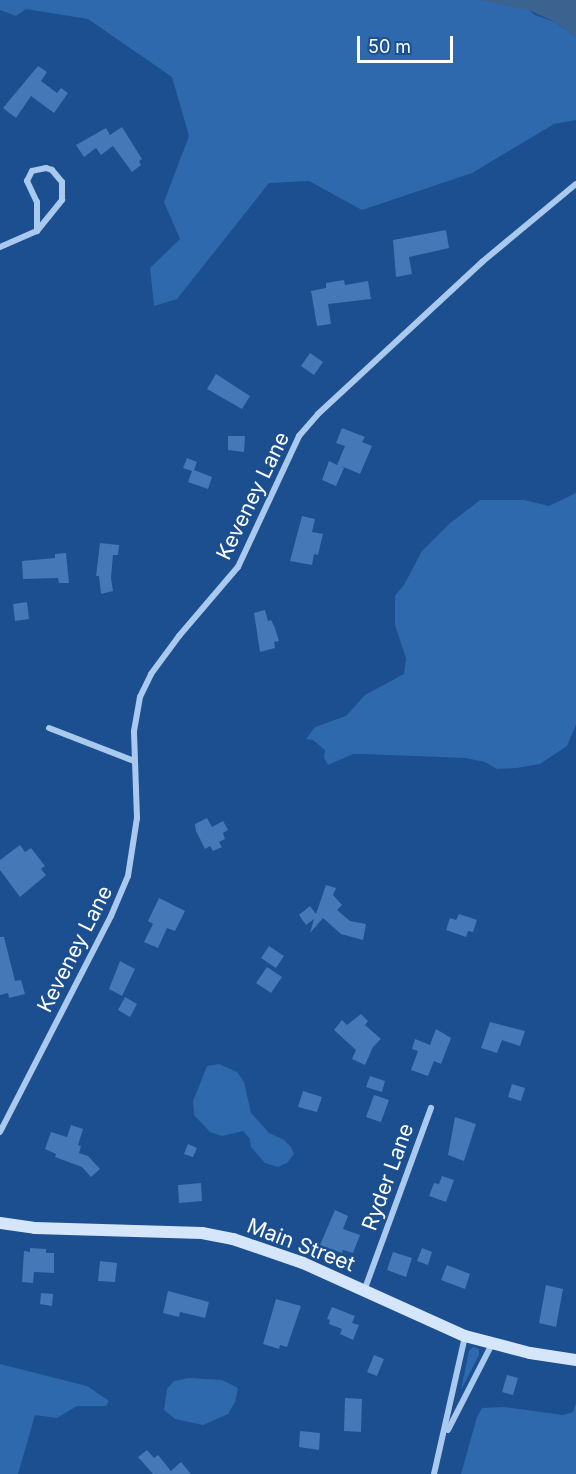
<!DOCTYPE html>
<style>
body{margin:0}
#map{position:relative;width:576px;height:1474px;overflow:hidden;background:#1b4f8f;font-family:Inter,sans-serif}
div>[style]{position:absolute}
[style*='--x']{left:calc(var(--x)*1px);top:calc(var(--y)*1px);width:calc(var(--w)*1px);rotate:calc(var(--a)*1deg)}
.green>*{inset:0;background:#2e69ad}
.water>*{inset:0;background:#3c6290}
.building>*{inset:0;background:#4478b7}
.minor>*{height:6px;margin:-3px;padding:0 3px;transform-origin:3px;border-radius:3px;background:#a9c9ee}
.secondary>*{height:12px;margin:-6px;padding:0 6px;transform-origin:6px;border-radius:6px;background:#d6e6fa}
span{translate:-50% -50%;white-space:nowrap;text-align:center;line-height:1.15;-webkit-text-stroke:4.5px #1b4f8f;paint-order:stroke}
.street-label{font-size:21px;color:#fff}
.scale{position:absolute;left:357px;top:36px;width:96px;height:27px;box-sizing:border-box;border:3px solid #fff;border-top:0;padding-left:8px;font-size:18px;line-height:21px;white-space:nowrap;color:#fff;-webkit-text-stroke:4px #1b4f8f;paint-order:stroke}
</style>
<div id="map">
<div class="green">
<i style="clip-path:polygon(0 0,518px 0,535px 15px,555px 22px,576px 37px,576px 120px,554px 124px,472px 173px,362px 210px,309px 181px,269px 183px,177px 299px,154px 306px,150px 268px,180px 239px,164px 202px,189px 136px,172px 77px,88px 19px,26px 9px,16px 16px,0 10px)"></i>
<i style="clip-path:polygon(576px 493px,576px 725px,567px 746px,540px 764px,517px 768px,497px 769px,485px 762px,465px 758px,364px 754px,353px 754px,328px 765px,324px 758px,325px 750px,313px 740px,306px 739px,315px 727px,346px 716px,365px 695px,404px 674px,406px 658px,395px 625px,395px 596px,405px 583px,422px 551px,449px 524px,480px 500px,524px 500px,549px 506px)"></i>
<i style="clip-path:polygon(219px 1064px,237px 1072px,244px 1082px,251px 1113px,269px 1133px,284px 1140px,291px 1147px,294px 1154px,287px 1163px,278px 1167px,265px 1163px,251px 1147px,250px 1139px,243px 1131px,222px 1136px,210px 1132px,194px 1115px,193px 1101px,207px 1066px)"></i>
<i style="clip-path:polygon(473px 1347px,479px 1349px,479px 1355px,461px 1390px,469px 1351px)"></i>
<i style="clip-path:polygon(0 1364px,87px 1386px,109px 1401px,106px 1406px,77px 1406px,57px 1418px,35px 1415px,18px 1474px,0 1474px)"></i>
<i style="clip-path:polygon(189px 1378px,222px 1380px,238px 1388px,235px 1402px,228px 1414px,203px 1425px,175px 1419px,164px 1410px,167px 1389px,174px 1381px)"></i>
<i style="clip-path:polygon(576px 1403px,576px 1474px,461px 1474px,477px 1417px,482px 1408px,504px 1407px,563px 1415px,573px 1412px)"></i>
</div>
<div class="water">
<i style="clip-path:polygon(479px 0,576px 0,576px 37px,555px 22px,531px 11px)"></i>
</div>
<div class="building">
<i style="clip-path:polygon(38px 66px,47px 72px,41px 81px,57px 93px,61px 88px,68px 93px,54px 113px,31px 96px,16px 118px,3px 108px)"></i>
<i style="clip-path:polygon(122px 127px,142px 159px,139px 161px,141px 165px,132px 172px,113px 146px,101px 155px,96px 148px,84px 157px,76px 145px,106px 128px,110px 135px)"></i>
<i style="clip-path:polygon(446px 230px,449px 248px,409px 257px,412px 274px,396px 277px,393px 240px)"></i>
<i style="clip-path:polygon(344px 280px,345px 285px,368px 281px,371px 299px,328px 304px,331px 324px,317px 326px,311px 291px,326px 288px,326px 283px)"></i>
<i style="clip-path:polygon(310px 353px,323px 362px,314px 375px,301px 366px)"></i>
<i style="clip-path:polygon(216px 374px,250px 396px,242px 409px,207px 389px)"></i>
<i style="clip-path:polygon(342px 428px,365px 437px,362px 442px,372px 446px,360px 474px,341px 466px,344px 468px,336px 486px,322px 480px,329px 461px,337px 465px,345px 446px,336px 443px)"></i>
<i style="clip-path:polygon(228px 436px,245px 436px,244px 452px,228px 450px)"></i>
<i style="clip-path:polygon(187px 458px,197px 462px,194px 470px,212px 477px,208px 489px,188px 482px,192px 471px,183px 468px)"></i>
<i style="clip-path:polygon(302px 516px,315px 519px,312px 532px,323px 534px,318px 555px,314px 554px,312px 565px,290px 561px)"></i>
<i style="clip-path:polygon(100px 543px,119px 545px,118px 555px,113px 555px,111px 578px,113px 591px,101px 594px,99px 576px,96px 576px)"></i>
<i style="clip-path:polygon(66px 553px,69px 583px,59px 583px,58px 578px,23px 579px,22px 561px,55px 558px,55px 554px)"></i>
<i style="clip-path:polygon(27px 602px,29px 619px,15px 621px,13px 604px)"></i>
<i style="clip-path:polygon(265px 610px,268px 621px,271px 620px,275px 628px,279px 641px,274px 642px,275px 648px,260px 652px,254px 613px)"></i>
<i style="clip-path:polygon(207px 818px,212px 827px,223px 821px,228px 830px,223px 833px,225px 839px,219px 842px,222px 847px,213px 851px,210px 846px,205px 849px,196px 831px,195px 824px)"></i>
<i style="clip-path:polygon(20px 845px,25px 852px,31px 848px,45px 866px,41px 869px,46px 875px,20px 897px,0 870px,0 860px)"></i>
<i style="clip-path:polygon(326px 885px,336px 888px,333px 895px,342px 905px,337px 910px,350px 921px,366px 924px,363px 940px,341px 934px,323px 918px,310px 933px,314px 919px,306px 925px,299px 915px,310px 906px,316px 914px)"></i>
<i style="clip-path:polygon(159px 898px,185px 911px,175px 931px,167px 928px,158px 948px,144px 942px,153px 924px,148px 921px)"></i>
<i style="clip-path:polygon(459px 914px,477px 920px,473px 932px,468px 931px,466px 937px,446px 930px,450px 918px,456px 920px)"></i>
<i style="clip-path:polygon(0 937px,4px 937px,15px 981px,21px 980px,25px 994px,9px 998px,8px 993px,0 995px)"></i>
<i style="clip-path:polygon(269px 946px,284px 956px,276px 968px,261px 958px)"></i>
<i style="clip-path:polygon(120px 961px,135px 969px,122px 996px,109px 989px)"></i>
<i style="clip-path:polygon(267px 967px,282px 977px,271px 993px,256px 983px)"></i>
<i style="clip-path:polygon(125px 997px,137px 1004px,130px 1017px,118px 1010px)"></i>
<i style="clip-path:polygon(361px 1014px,368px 1021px,365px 1025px,381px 1039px,373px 1047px,365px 1065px,352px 1059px,356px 1050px,334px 1030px,342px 1020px,347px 1025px)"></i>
<i style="clip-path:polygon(490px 1022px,525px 1031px,520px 1046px,502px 1040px,497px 1053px,481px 1048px)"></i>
<i style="clip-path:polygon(436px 1029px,451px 1038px,441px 1064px,434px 1061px,428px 1076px,411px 1070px,418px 1051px,412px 1049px,415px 1039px,430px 1045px)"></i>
<i style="clip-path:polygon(370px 1076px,385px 1081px,382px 1092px,366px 1087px)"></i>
<i style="clip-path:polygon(512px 1084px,525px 1088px,521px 1101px,508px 1097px)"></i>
<i style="clip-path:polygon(303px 1091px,322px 1097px,317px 1112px,298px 1107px)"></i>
<i style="clip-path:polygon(374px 1095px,389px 1100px,381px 1122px,366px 1117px)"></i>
<i style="clip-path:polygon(455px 1117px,476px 1124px,464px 1161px,448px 1155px)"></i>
<i style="clip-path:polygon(71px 1125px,83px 1129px,78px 1145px,81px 1146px,79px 1153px,88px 1156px,100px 1169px,91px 1177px,82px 1167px,55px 1157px,56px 1154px,45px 1149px,51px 1132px,67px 1137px)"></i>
<i style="clip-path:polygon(188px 1144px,197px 1148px,193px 1157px,184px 1154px)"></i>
<i style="clip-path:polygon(442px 1176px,454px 1180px,446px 1202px,429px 1196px,434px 1183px,439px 1184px)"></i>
<i style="clip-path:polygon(201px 1183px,202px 1201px,179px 1203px,178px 1185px)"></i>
<i style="clip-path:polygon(335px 1210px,348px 1216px,343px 1229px,360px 1235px,353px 1253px,343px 1250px,342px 1253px,320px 1245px)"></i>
<i style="clip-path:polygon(30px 1248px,46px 1249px,46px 1253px,54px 1253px,54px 1273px,34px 1272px,33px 1283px,22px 1282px,24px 1251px,30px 1252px)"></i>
<i style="clip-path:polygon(422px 1248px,432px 1252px,428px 1265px,417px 1261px)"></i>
<i style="clip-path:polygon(393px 1252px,412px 1258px,406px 1277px,387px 1270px)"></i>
<i style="clip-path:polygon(100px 1261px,117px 1263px,115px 1282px,98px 1281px)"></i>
<i style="clip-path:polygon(447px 1265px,470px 1274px,465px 1289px,441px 1280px)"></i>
<i style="clip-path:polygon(546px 1285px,563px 1289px,556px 1327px,539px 1323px)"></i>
<i style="clip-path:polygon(168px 1291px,209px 1302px,205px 1318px,180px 1312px,179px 1317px,163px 1313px)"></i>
<i style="clip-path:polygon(41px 1293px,53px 1294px,52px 1306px,40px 1304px)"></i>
<i style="clip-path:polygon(276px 1299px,301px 1306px,287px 1347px,280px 1345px,279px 1349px,263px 1344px)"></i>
<i style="clip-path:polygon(332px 1307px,355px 1316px,352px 1323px,359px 1325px,353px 1340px,340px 1334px,342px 1329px,329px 1324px,330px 1320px,327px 1319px)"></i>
<i style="clip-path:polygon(374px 1355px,384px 1359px,377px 1376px,367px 1372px)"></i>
<i style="clip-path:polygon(507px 1375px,518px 1378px,513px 1395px,502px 1392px)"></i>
<i style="clip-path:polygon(345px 1398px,362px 1399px,361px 1432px,344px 1431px)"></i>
<i style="clip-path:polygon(300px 1431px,320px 1433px,319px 1450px,299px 1447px)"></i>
<i style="clip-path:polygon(147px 1450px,154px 1458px,158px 1455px,171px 1471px,181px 1462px,191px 1474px,153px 1474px,138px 1457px)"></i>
</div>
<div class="minor">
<i style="--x:0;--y:247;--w:40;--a:-23.4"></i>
<i style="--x:37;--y:231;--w:40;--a:-51"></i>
<i style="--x:62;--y:200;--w:18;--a:-90"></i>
<i style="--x:62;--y:182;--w:16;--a:-130"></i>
<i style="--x:52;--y:170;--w:6;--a:-162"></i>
<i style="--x:46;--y:168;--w:14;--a:168"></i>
<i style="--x:32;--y:171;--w:11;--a:117"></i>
<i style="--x:27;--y:181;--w:23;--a:65"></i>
<i style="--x:37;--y:202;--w:29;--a:90"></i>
<i style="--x:49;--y:728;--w:91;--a:21.2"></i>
<i style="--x:0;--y:1132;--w:243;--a:-62.8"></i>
<i style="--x:111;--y:916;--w:43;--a:-67"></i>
<i style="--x:128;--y:876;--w:59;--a:-81.2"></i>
<i style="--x:137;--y:818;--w:87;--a:-92"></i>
<i style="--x:134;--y:731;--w:35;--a:-80"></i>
<i style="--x:140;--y:697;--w:25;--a:-64"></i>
<i style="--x:151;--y:674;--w:47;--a:-53.6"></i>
<i style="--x:179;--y:636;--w:91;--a:-49.5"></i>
<i style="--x:238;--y:567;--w:145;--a:-65"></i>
<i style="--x:299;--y:436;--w:29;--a:-49"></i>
<i style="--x:318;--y:414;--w:224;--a:-42.8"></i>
<i style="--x:482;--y:262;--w:122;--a:-39.7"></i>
<i style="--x:364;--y:1291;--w:195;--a:-69.9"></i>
<i style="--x:448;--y:1430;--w:97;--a:-62.9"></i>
<i style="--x:434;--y:1474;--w:141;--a:-77.3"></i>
</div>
<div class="secondary">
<i style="--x:0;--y:1223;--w:35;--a:8"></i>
<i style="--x:35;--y:1228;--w:167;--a:1.7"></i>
<i style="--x:202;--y:1233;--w:32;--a:11"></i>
<i style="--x:233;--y:1239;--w:74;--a:18.9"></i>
<i style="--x:303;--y:1263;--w:178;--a:24.3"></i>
<i style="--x:465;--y:1336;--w:67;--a:14.7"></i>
<i style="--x:530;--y:1353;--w:47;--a:8.7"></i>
</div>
<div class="street-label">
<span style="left:253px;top:496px;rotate:-64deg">Keveney Lane</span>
<span style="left:75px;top:949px;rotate:-63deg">Keveney Lane</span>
<span style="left:388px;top:1177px;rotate:-70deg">Ryder Lane</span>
<span style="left:301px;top:1245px;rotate:21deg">Main Street</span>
</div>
<div class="scale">50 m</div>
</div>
